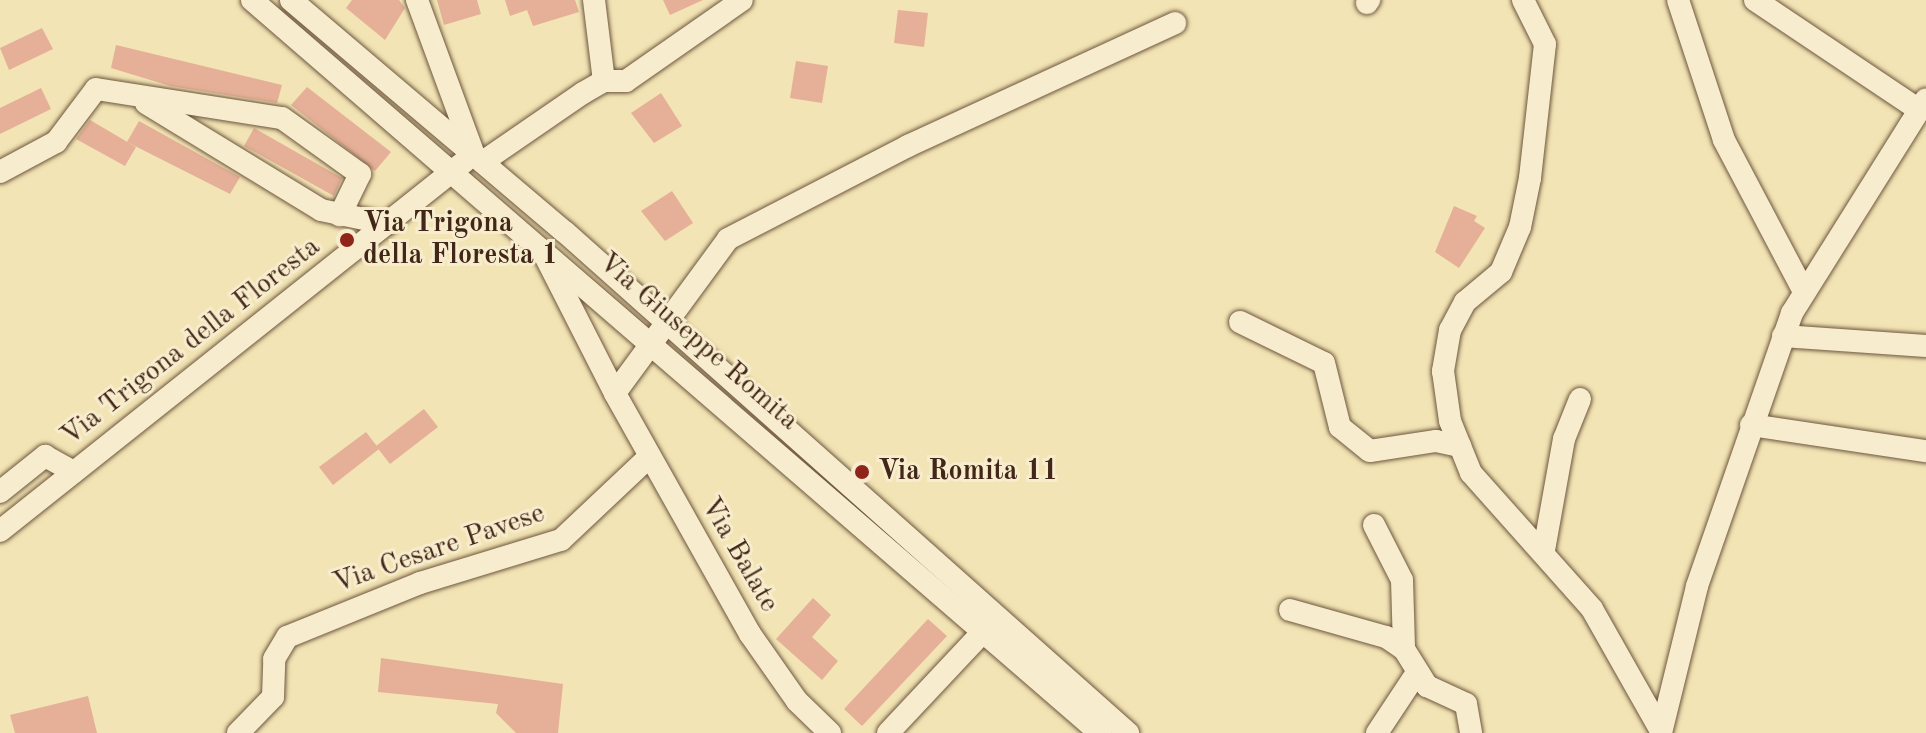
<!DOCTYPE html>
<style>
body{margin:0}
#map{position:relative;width:1926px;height:733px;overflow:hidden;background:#f2e4b4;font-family:"Old Standard TT",serif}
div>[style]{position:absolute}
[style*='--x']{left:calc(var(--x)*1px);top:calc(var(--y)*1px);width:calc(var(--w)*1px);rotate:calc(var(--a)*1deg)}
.building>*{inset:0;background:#e5b097}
.roads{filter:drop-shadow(0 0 2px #6e563e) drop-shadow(0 0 2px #6e563e)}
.minor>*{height:22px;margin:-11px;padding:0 11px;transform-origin:11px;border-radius:11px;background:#f7edce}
.dots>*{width:22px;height:22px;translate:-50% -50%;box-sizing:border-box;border:4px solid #f7edce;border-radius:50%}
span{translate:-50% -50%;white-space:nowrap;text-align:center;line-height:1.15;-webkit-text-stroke:6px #f7edce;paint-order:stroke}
.poi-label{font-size:28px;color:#422617;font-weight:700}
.left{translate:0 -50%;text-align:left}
.street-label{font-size:28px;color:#422617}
</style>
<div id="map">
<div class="building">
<i style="clip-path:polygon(352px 0,399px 0,405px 8px,385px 40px,346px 8px)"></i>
<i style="clip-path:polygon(437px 0,477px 0,481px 14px,444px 25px)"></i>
<i style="clip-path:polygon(505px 0,575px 0,579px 12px,533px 26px,527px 10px,510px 16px)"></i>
<i style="clip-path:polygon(663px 0,703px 0,670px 15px)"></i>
<i style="clip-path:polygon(898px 10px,928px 13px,924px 47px,894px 43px)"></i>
<i style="clip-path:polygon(42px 28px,53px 49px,9px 70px,0 48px)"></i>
<i style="clip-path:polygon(116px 45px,282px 85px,277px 103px,170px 86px,111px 68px)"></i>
<i style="clip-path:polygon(796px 61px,828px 66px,822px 103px,790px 98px)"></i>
<i style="clip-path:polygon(307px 87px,391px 152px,375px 171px,291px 105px)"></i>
<i style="clip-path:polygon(41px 88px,51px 109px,0 134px,0 108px)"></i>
<i style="clip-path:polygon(661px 93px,682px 126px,654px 143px,631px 113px)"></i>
<i style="clip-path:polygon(90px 120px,136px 147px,125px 166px,76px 139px)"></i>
<i style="clip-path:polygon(139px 121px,240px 177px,230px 194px,127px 142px)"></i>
<i style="clip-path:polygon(254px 128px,342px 178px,334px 196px,244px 146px)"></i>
<i style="clip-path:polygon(672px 191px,693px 223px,665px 241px,641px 211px)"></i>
<i style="clip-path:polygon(1454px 206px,1477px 216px,1474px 221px,1485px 228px,1459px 268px,1435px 252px)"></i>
<i style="clip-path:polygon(424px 409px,438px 427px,390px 464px,376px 446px)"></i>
<i style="clip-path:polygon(366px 432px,379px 449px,333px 485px,319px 467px)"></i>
<i style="clip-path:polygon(813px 598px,831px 615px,812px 637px,838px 661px,822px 680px,776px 639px)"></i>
<i style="clip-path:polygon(928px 619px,947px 636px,862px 726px,844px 709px)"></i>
<i style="clip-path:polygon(381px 658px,563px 684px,558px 733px,516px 733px,496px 713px,498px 704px,378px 692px)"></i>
<i style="clip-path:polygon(88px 696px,97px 733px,15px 733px,10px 715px)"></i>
</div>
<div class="roads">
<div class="minor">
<i style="--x:252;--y:0;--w:1121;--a:40.84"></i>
<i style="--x:291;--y:0;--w:359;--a:40.3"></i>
<i style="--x:565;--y:232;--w:754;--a:41.67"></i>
<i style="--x:417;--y:0;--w:162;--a:69.8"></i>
<i style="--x:594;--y:0;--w:82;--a:83"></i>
<i style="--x:1523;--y:0;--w:49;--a:63.4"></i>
<i style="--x:1545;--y:44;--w:135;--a:96.4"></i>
<i style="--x:1530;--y:178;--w:50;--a:101.5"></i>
<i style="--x:1520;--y:227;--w:49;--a:112.9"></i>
<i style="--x:1501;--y:272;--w:47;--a:140.2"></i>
<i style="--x:1465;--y:302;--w:32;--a:118"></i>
<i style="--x:1450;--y:330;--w:42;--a:99.7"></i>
<i style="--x:1443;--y:371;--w:50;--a:82"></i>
<i style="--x:1450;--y:421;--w:56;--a:68"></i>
<i style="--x:1471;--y:473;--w:182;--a:48.3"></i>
<i style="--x:1592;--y:609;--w:140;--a:60.5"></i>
<i style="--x:1678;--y:0;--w:147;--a:71.8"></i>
<i style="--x:1724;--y:140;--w:172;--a:62.2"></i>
<i style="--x:1755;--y:0;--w:196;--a:33.8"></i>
<i style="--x:1367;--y:3;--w:4;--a:-56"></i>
<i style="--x:146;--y:103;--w:205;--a:31.4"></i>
<i style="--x:321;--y:210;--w:68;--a:11.8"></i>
<i style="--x:484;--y:161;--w:120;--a:-34.5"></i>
<i style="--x:583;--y:93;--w:24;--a:-30"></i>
<i style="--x:604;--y:81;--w:22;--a:0"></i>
<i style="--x:626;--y:81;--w:141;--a:-34.9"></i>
<i style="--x:0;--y:172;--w:64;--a:-28.2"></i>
<i style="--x:56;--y:142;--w:66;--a:-53"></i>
<i style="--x:96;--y:89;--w:188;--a:8.9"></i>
<i style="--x:282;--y:118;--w:96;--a:35.7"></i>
<i style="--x:360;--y:174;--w:46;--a:116"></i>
<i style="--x:542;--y:250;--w:161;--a:63"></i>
<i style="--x:1240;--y:322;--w:93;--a:26"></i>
<i style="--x:1324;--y:363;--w:66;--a:76"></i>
<i style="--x:1340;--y:427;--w:38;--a:39"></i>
<i style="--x:1370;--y:451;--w:67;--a:-8.6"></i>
<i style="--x:1436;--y:441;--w:25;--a:12"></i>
<i style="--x:1783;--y:336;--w:143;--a:4"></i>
<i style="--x:1751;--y:425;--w:177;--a:8.5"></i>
<i style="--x:0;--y:492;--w:58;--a:-38.7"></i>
<i style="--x:45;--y:456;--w:33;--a:29"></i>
<i style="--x:1374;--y:525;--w:62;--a:63"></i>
<i style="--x:1402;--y:580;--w:69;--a:88.3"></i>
<i style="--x:0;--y:531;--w:593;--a:-38.49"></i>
<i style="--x:1544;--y:550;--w:113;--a:-79.8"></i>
<i style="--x:1564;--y:439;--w:43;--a:-68.2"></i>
<i style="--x:1290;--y:610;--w:100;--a:15.7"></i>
<i style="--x:1386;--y:637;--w:22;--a:34"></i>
<i style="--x:1404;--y:649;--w:44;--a:58.1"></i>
<i style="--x:1427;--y:686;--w:43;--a:24.8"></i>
<i style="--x:1466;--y:704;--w:29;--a:80"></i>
<i style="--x:238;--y:733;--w:50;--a:-45.8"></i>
<i style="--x:273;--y:697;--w:38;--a:-88"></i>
<i style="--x:274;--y:659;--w:26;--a:-59"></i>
<i style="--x:287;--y:637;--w:144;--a:-22.1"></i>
<i style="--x:420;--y:583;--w:147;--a:-17"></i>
<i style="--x:561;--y:540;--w:122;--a:-43.3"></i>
<i style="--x:830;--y:733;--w:46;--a:-135.9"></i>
<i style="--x:797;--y:701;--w:82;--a:-125"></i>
<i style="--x:750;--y:634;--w:276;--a:-119.3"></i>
<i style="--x:615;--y:393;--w:191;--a:-53.7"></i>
<i style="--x:728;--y:239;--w:203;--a:-27.3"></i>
<i style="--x:908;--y:146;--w:294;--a:-24.7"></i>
<i style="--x:888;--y:733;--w:155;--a:-46.8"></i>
<i style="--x:1377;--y:733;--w:71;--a:-56.5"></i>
<i style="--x:1661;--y:733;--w:151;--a:-76.2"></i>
<i style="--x:1697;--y:586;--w:289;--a:-70.8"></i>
<i style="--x:1792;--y:313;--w:252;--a:-57.9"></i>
</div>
</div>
<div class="dots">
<i style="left:347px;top:240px;background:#8f2418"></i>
<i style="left:862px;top:472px;background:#8f2418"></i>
</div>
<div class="poi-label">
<span class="left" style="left:363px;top:240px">Via Trigona<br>della Floresta 1</span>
<span class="left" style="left:878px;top:472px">Via Romita 11</span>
</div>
<div class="street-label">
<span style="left:191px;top:342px;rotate:-38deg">Via Trigona della Floresta</span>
<span style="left:698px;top:342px;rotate:41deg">Via Giuseppe Romita</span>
<span style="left:439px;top:549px;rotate:-19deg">Via Cesare Pavese</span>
<span style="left:739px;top:555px;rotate:60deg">Via Balate</span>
</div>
</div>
